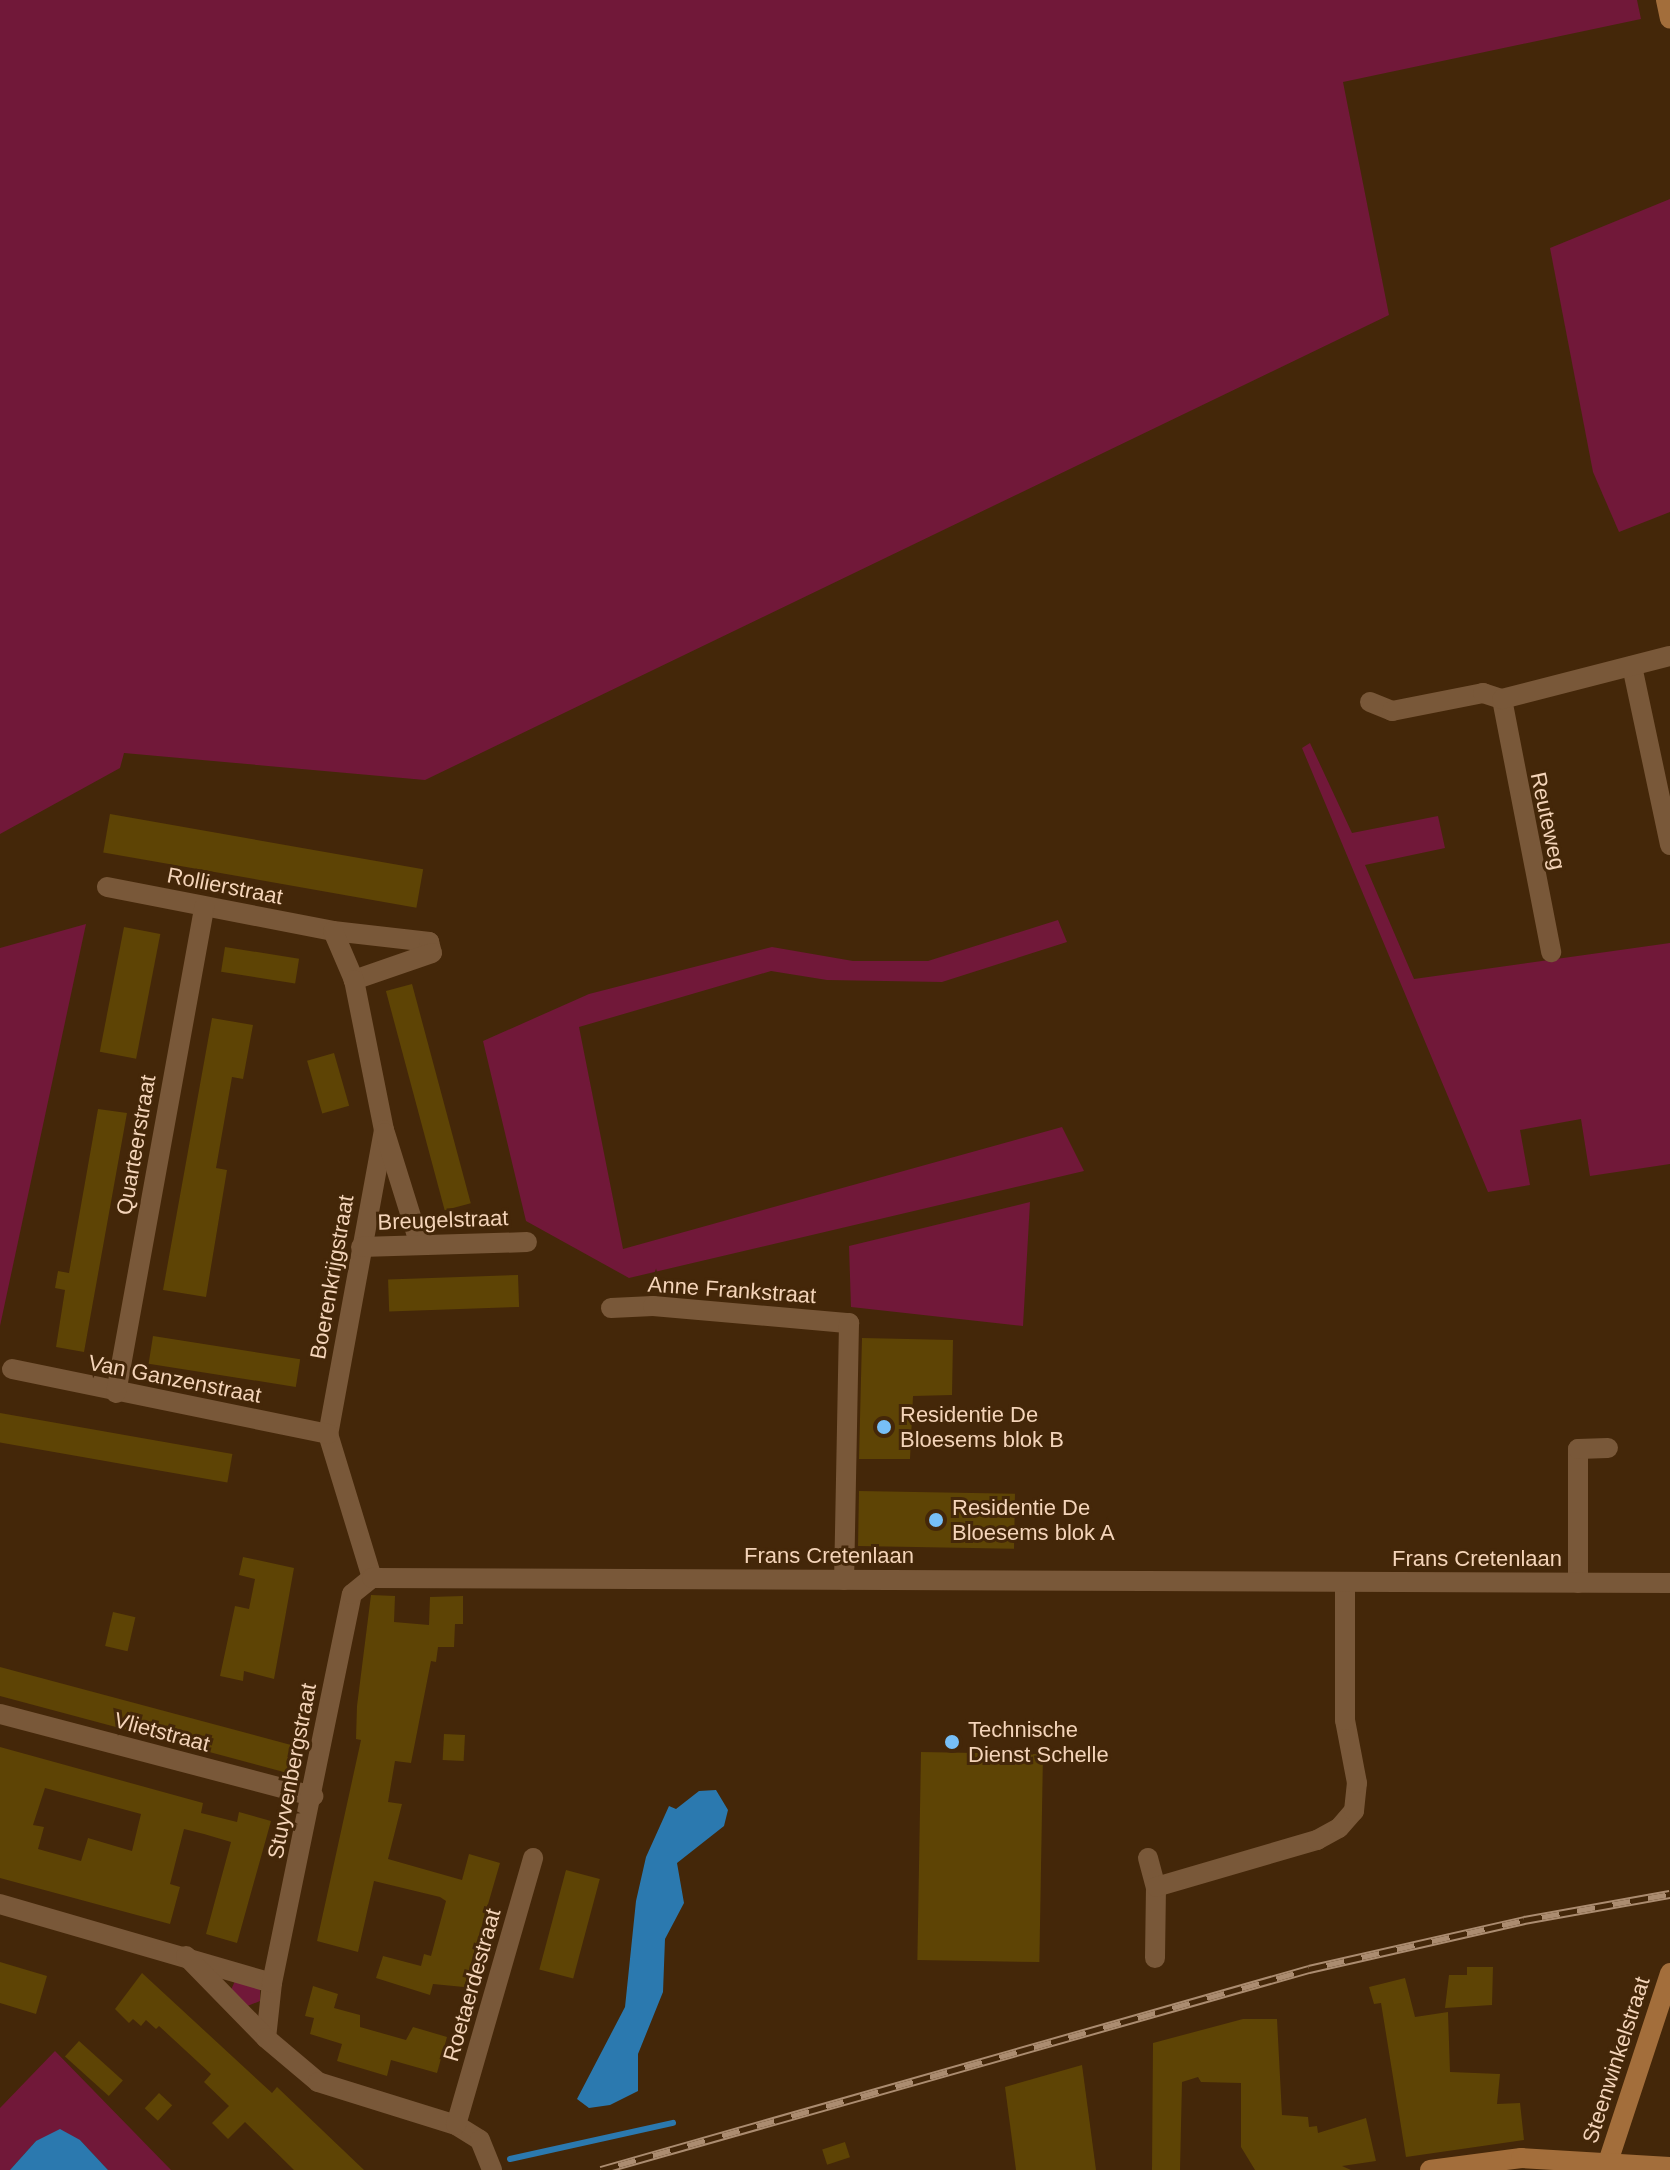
<!DOCTYPE html>
<style>
body{margin:0}
#map{position:relative;width:1670px;height:2170px;overflow:hidden;background:#442709;font-family:Helvetica,sans-serif}
div>[style]{position:absolute}
[style*='--x']{left:calc(var(--x)*1px);top:calc(var(--y)*1px);width:calc(var(--w)*1px);rotate:calc(var(--a)*1deg)}
.green>*{inset:0;background:#711839}
.water>*{inset:0;background:#2b79af}
.stream>*{height:6px;margin:-3px;padding:0 3px;transform-origin:3px;border-radius:3px;background:#2b79af}
.building>*{inset:0;background:#5e4405;transform-origin:0 0}
.street>*{height:20px;margin:-10px;padding:0 10px;transform-origin:10px;border-radius:10px;background:#795839}
.secondary>*{height:20px;margin:-10px;padding:0 10px;transform-origin:10px;border-radius:10px;background:#a36e3b}
.rail>*{height:9px;margin-top:-4.5px;transform-origin:0;background:repeating-linear-gradient(90deg,#442709 0 18px,#ab8c70 0 36px);box-sizing:border-box;border-block:2px solid #ab8c70}
.dots>*{width:22px;height:22px;translate:-50% -50%;box-sizing:border-box;border:4px solid #442709;border-radius:50%}
span{translate:-50% -50%;white-space:nowrap;text-align:center;line-height:1.15;-webkit-text-stroke:6px #442709;paint-order:stroke}
.street-label{font-size:22px;color:#f4d4b9}
.poi-label{font-size:22px;color:#f4d4b9}
.left{translate:0 -50%;text-align:left}
</style>
<div id="map">
<div class="green">
<i style="clip-path:polygon(0 0,1637px 0,1641px 19px,1343px 82px,1389px 315px,425px 780px,124px 753px,120px 768px,0 834px)"></i>
<i style="clip-path:polygon(1670px 199px,1670px 512px,1619px 532px,1593px 472px,1550px 248px)"></i>
<i style="clip-path:polygon(1310px 743px,1352px 833px,1438px 816px,1445px 848px,1365px 865px,1414px 979px,1670px 943px,1670px 1164px,1590px 1176px,1581px 1119px,1520px 1130px,1530px 1185px,1488px 1192px,1302px 748px)"></i>
<i style="clip-path:polygon(1058px 920px,1067px 942px,942px 982px,827px 980px,771px 971px,579px 1027px,623px 1249px,1062px 1127px,1084px 1171px,629px 1278px,526px 1221px,483px 1041px,589px 994px,772px 947px,853px 961px,928px 961px)"></i>
<i style="clip-path:polygon(86px 924px,0 1326px,0 948px)"></i>
<i style="clip-path:polygon(1030px 1202px,1023px 1326px,851px 1307px,849px 1246px)"></i>
<i style="clip-path:polygon(235px 1981px,260px 1988px,260px 2001px,245px 2007px,230px 1992px)"></i>
<i style="clip-path:polygon(55px 2051px,171px 2170px,108px 2170px,80px 2140px,36px 2141px,10px 2170px,0 2170px,0 2108px)"></i>
</div>
<div class="water">
<i style="clip-path:polygon(716px 1790px,728px 1810px,724px 1826px,677px 1863px,684px 1903px,665px 1939px,663px 1992px,638px 2054px,638px 2091px,610px 2105px,589px 2108px,577px 2099px,625px 2007px,636px 1901px,646px 1857px,669px 1806px,676px 1809px,699px 1791px)"></i>
<i style="clip-path:polygon(60px 2129px,80px 2140px,108px 2170px,10px 2170px,36px 2141px)"></i>
</div>
<div class="stream">
<i style="--x:510;--y:2159;--w:167;--a:-12.5"></i>
</div>
<div class="building">
<i style="left:110px;top:814px;width:318px;height:39px;rotate:10deg"></i>
<i style="left:124px;top:927px;width:37px;height:127px;rotate:11deg"></i>
<i style="left:225px;top:947px;width:75px;height:25px;rotate:9deg"></i>
<i style="left:412px;top:984px;width:227px;height:27px;rotate:75deg"></i>
<i style="clip-path:polygon(212px 1018px,253px 1025px,243px 1079px,232px 1077px,216px 1168px,227px 1170px,206px 1297px,163px 1290px)"></i>
<i style="left:334px;top:1053px;width:55px;height:28px;rotate:74deg"></i>
<i style="clip-path:polygon(98px 1109px,127px 1113px,84px 1352px,56px 1347px,65px 1290px,55px 1288px,58px 1271px,69px 1273px)"></i>
<i style="left:518px;top:1275px;width:32px;height:130px;rotate:88deg"></i>
<i style="left:153px;top:1336px;width:149px;height:28px;rotate:9deg"></i>
<i style="clip-path:polygon(862px 1338px,953px 1340px,952px 1395px,913px 1396px,910px 1459px,859px 1459px)"></i>
<i style="left:0;top:1413px;width:236px;height:29px;rotate:10deg"></i>
<i style="left:859px;top:1491px;width:156px;height:55px;rotate:1deg"></i>
<i style="clip-path:polygon(243px 1557px,294px 1568px,274px 1679px,244px 1671px,243px 1681px,220px 1676px,235px 1606px,249px 1609px,255px 1579px,239px 1575px)"></i>
<i style="clip-path:polygon(371px 1595px,395px 1596px,394px 1622px,429px 1625px,430px 1597px,463px 1596px,463px 1624px,455px 1624px,454px 1647px,438px 1647px,436px 1662px,431px 1661px,411px 1763px,395px 1761px,388px 1802px,402px 1804px,388px 1859px,462px 1880px,469px 1854px,500px 1863px,464px 1987px,433px 1984px,430px 1995px,376px 1978px,383px 1956px,421px 1966px,424px 1954px,431px 1956px,446px 1901px,440px 1897px,374px 1881px,358px 1952px,317px 1941px,361px 1740px,356px 1739px,357px 1706px)"></i>
<i style="left:113px;top:1612px;width:23px;height:35px;rotate:13deg"></i>
<i style="left:0;top:1667px;width:309px;height:28px;rotate:15deg"></i>
<i style="left:444px;top:1734px;width:21px;height:26px;rotate:3deg"></i>
<i style="clip-path:polygon(evenodd,0 1747px,203px 1803px,201px 1813px,237px 1822px,239px 1812px,271px 1821px,237px 1943px,206px 1934px,231px 1842px,204px 1834px,184px 1829px,170px 1884px,180px 1887px,170px 1924px,0 1878px,0 1747px,45px 1788px,141px 1814px,132px 1851px,88px 1838px,81px 1861px,38px 1849px,44px 1827px,33px 1825px,45px 1788px)"></i>
<i style="left:921px;top:1752px;width:122px;height:208px;rotate:1deg"></i>
<i style="left:566px;top:1870px;width:35px;height:103px;rotate:15deg"></i>
<i style="clip-path:polygon(0 1962px,47px 1976px,36px 2014px,0 2003px)"></i>
<i style="clip-path:polygon(1467px 1967px,1493px 1967px,1492px 2005px,1445px 2008px,1449px 1975px,1467px 1975px)"></i>
<i style="clip-path:polygon(142px 1973px,272px 2093px,277px 2087px,364px 2170px,294px 2170px,245px 2122px,228px 2139px,212px 2123px,229px 2106px,204px 2082px,211px 2074px,159px 2026px,156px 2029px,146px 2020px,141px 2026px,133px 2019px,129px 2023px,115px 2009px)"></i>
<i style="clip-path:polygon(1405px 1978px,1415px 2017px,1448px 2012px,1450px 2072px,1500px 2074px,1497px 2104px,1520px 2103px,1524px 2140px,1406px 2157px,1381px 2003px,1374px 2004px,1369px 1987px)"></i>
<i style="clip-path:polygon(313px 1986px,338px 1994px,334px 2008px,360px 2015px,360px 2027px,406px 2040px,413px 2027px,447px 2037px,437px 2073px,391px 2060px,387px 2076px,337px 2061px,342px 2044px,310px 2034px,314px 2018px,305px 2016px)"></i>
<i style="clip-path:polygon(1243px 2019px,1277px 2019px,1282px 2115px,1308px 2117px,1309px 2127px,1317px 2126px,1318px 2133px,1366px 2118px,1376px 2161px,1342px 2166px,1351px 2170px,1255px 2170px,1241px 2147px,1241px 2083px,1201px 2082px,1198px 2077px,1182px 2082px,1180px 2170px,1152px 2170px,1153px 2043px)"></i>
<i style="left:79px;top:2041px;width:59px;height:21px;rotate:42deg"></i>
<i style="clip-path:polygon(1082px 2065px,1096px 2170px,1016px 2170px,1005px 2087px)"></i>
<i style="left:159px;top:2093px;width:18px;height:21px;rotate:43deg"></i>
<i style="left:845px;top:2142px;width:16px;height:24px;rotate:72deg"></i>
</div>
<div class="street">
<i style="--x:1632;--y:666;--w:183;--a:78"></i>
<i style="--x:1502;--y:699;--w:258;--a:79"></i>
<i style="--x:1370;--y:702;--w:24;--a:22"></i>
<i style="--x:1392;--y:711;--w:93;--a:-11.2"></i>
<i style="--x:1483;--y:693;--w:20;--a:18"></i>
<i style="--x:1502;--y:699;--w:173;--a:-14.4"></i>
<i style="--x:107;--y:887;--w:230;--a:11"></i>
<i style="--x:333;--y:931;--w:97;--a:6.5"></i>
<i style="--x:429;--y:942;--w:11;--a:75"></i>
<i style="--x:432;--y:953;--w:83;--a:160.9"></i>
<i style="--x:354;--y:980;--w:53;--a:-113.2"></i>
<i style="--x:354;--y:980;--w:153;--a:78.7"></i>
<i style="--x:384;--y:1130;--w:309;--a:100.4"></i>
<i style="--x:328;--y:1434;--w:151;--a:73"></i>
<i style="--x:385;--y:1133;--w:114;--a:72.7"></i>
<i style="--x:361;--y:1247;--w:166;--a:-1.7"></i>
<i style="--x:611;--y:1308;--w:42;--a:-2.7"></i>
<i style="--x:653;--y:1306;--w:197;--a:5"></i>
<i style="--x:849;--y:1323;--w:257;--a:91.1"></i>
<i style="--x:12;--y:1369;--w:323;--a:11.6"></i>
<i style="--x:116;--y:1393;--w:494;--a:-79.7"></i>
<i style="--x:1578;--y:1583;--w:134;--a:-90"></i>
<i style="--x:1578;--y:1449;--w:30;--a:-2"></i>
<i style="--x:0;--y:1714;--w:324;--a:14.7"></i>
<i style="--x:1148;--y:1858;--w:30;--a:75"></i>
<i style="--x:0;--y:1904;--w:283;--a:16.2"></i>
<i style="--x:272;--y:1983;--w:55;--a:96.2"></i>
<i style="--x:186;--y:1956;--w:115;--a:45.7"></i>
<i style="--x:266;--y:2038;--w:68;--a:40.2"></i>
<i style="--x:318;--y:2082;--w:145;--a:17.3"></i>
<i style="--x:456;--y:2125;--w:28;--a:32"></i>
<i style="--x:480;--y:2140;--w:32;--a:68"></i>
<i style="--x:1155;--y:1958;--w:71;--a:-89.2"></i>
<i style="--x:1156;--y:1887;--w:168;--a:-16.3"></i>
<i style="--x:1317;--y:1840;--w:25;--a:-29"></i>
<i style="--x:1339;--y:1828;--w:23;--a:-49"></i>
<i style="--x:1354;--y:1811;--w:28;--a:-84"></i>
<i style="--x:1357;--y:1783;--w:64;--a:-100.8"></i>
<i style="--x:1345;--y:1720;--w:137;--a:-90"></i>
<i style="--x:272;--y:1983;--w:397;--a:-78.4"></i>
<i style="--x:352;--y:1594;--w:26;--a:-39"></i>
<i style="--x:372;--y:1578;--w:1298;--a:0.22"></i>
<i style="--x:456;--y:2125;--w:278;--a:-73.9"></i>
</div>
<div class="secondary">
<i style="--x:1666;--y:0;--w:19;--a:78"></i>
<i style="--x:1608;--y:2162;--w:199;--a:-71.8"></i>
<i style="--x:1430;--y:2170;--w:92;--a:-7.5"></i>
<i style="--x:1521;--y:2158;--w:149;--a:3.5"></i>
</div>
<div class="rail">
<i style="--x:601;--y:2170;--w:736;--a:-15.85"></i>
<i style="--x:1309;--y:1969;--w:221;--a:-12.8"></i>
<i style="--x:1524;--y:1920;--w:148;--a:-10.1"></i>
</div>
<div class="dots">
<i style="left:884px;top:1427px;background:#77bff7"></i>
<i style="left:936px;top:1520px;background:#77bff7"></i>
<i style="left:952px;top:1742px;background:#77bff7"></i>
</div>
<div class="street-label">
<span style="left:1548px;top:821px;rotate:78deg">Reuteweg</span>
<span style="left:225px;top:886px;rotate:11deg">Rollierstraat</span>
<span style="left:136px;top:1145px;rotate:-80deg">Quarteerstraat</span>
<span style="left:443px;top:1220px;rotate:-2deg">Breugelstraat</span>
<span style="left:332px;top:1277px;rotate:-80deg">Boerenkrijgstraat</span>
<span style="left:732px;top:1290px;rotate:4deg">Anne Frankstraat</span>
<span style="left:175px;top:1379px;rotate:11deg">Van Ganzenstraat</span>
<span style="left:829px;top:1556px">Frans Cretenlaan</span>
<span style="left:1477px;top:1559px">Frans Cretenlaan</span>
<span style="left:162px;top:1732px;rotate:15deg">Vlietstraat</span>
<span style="left:292px;top:1771px;rotate:-79deg">Stuyvenbergstraat</span>
<span style="left:472px;top:1985px;rotate:-74deg">Roetaerdestraat</span>
<span style="left:1616px;top:2060px;rotate:-72deg">Steenwinkelstraat</span>
</div>
<div class="poi-label">
<span class="left" style="left:900px;top:1427px">Residentie De<br>Bloesems blok B</span>
<span class="left" style="left:952px;top:1520px">Residentie De<br>Bloesems blok A</span>
<span class="left" style="left:968px;top:1742px">Technische<br>Dienst Schelle</span>
</div>
</div>
